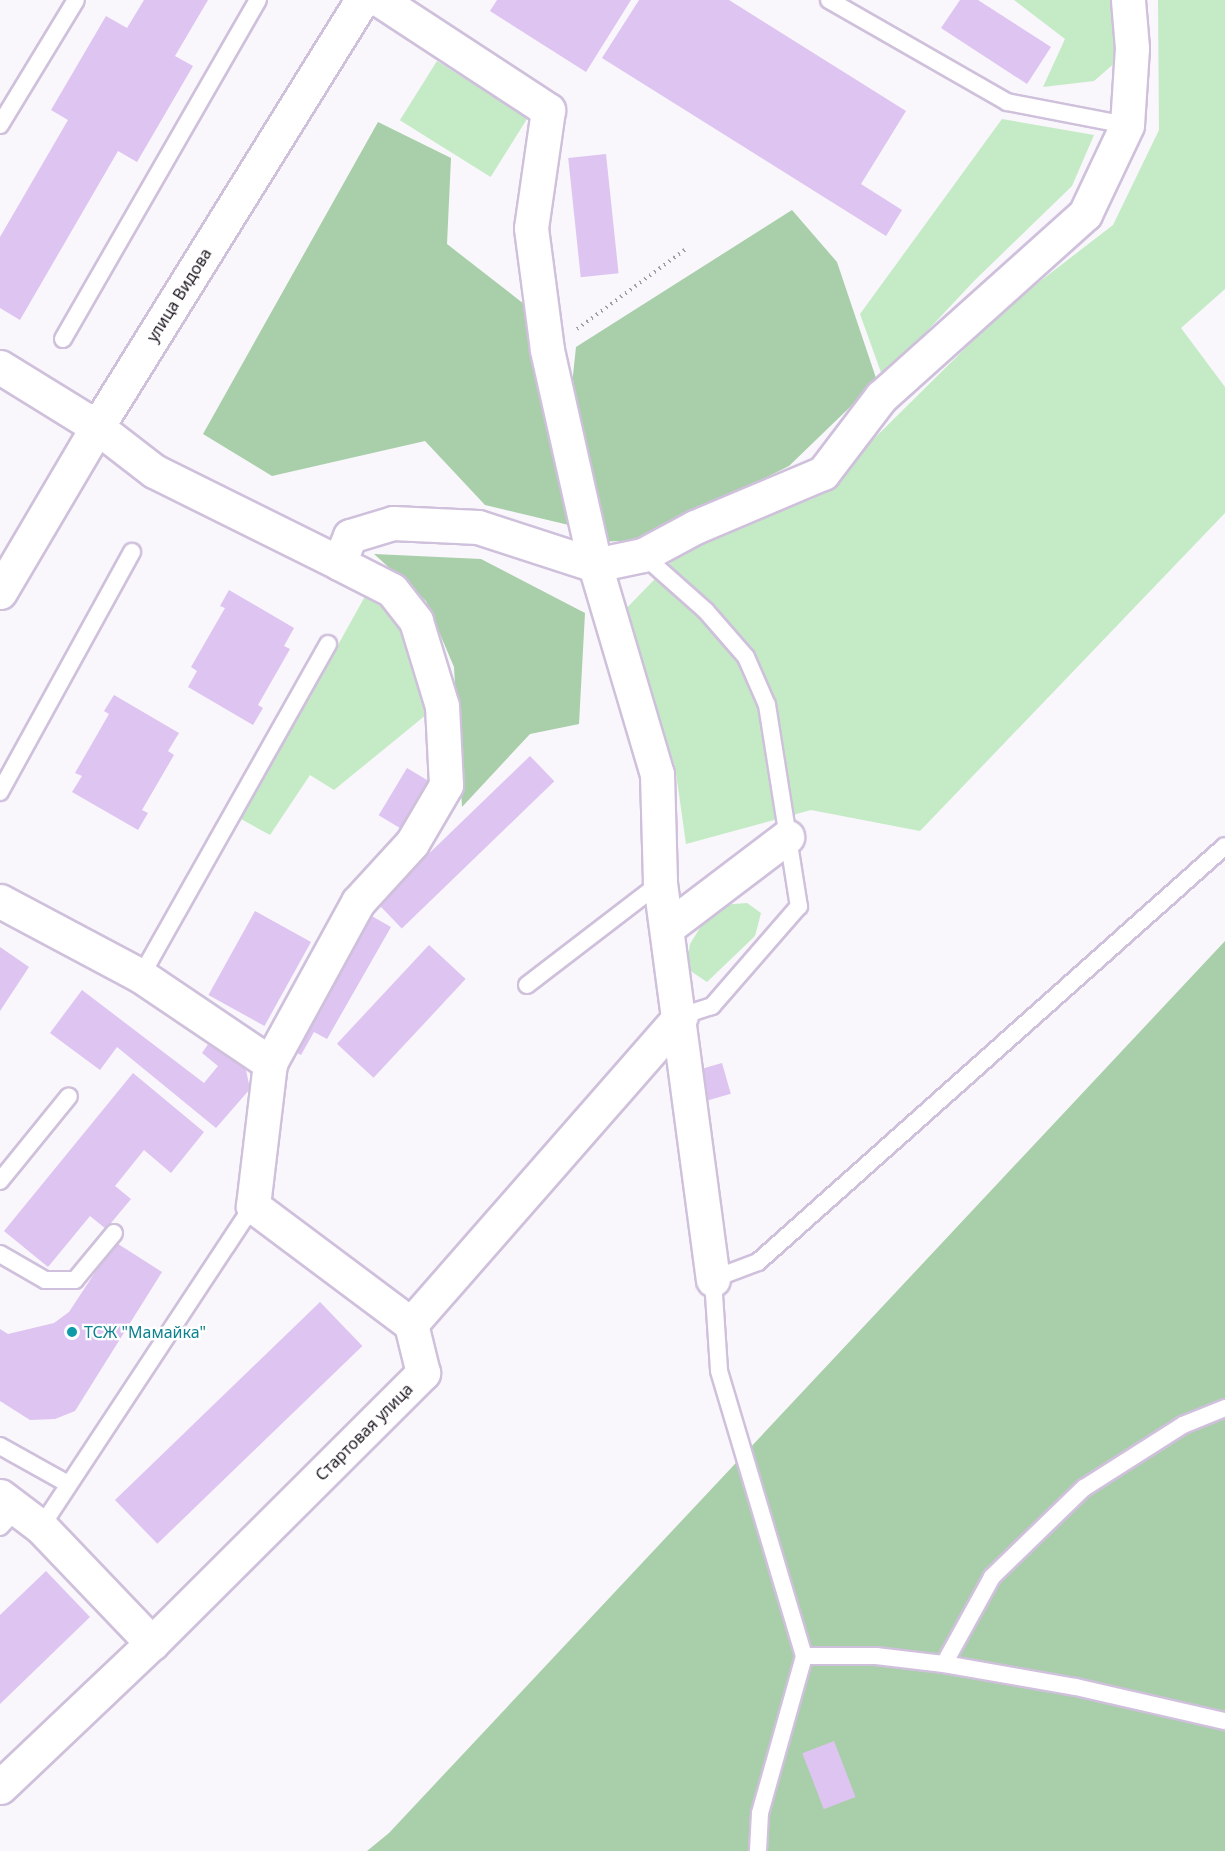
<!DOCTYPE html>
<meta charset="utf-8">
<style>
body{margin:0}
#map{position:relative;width:1225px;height:1851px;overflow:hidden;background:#f9f6fc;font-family:"Noto Sans",sans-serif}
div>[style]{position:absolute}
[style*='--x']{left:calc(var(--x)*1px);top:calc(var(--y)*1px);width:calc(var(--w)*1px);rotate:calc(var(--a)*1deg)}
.green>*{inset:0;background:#c4ebc5;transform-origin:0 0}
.forest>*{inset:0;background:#a8cfa9}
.building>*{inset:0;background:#ddc4f1;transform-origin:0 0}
.path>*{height:4px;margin-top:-2px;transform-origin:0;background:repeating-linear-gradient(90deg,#a29da5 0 1.5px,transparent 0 6px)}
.roads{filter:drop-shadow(2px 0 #cfc0db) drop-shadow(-2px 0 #cfc0db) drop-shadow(0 2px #cfc0db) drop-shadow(0 -2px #cfc0db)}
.lane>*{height:16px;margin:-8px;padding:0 8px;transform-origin:8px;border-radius:8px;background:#fff}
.street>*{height:33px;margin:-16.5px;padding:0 16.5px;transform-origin:16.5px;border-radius:16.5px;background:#fff}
.secondary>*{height:33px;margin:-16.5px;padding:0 16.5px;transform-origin:16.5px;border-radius:16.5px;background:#fff}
.dots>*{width:16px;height:16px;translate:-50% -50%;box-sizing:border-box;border:3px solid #fff;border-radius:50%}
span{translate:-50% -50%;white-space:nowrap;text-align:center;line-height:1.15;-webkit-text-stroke:4.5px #fff;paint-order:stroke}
.street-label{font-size:16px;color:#1d1721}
.culture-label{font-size:16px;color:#0d838f}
.left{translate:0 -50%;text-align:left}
</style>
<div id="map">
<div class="green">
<i style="clip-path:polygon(1014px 0,1117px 0,1117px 61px,1094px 81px,1043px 87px,1065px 39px)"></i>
<i style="clip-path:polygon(1158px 0,1225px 0,1225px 289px,1181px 328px,1225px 387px,1225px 513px,920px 831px,811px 810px,686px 844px,675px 766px,620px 615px,681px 552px,814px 498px,1008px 306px,1113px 225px,1159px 130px)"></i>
<i style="left:437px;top:61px;width:107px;height:70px;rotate:32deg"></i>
<i style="clip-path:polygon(1002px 119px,1094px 135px,1072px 186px,974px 281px,883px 378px,860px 314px)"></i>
<i style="clip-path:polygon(368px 591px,388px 598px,406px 626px,432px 710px,334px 790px,310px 775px,270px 835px,241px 819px)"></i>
<i style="clip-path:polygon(747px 903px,761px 913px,755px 936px,707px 982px,686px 968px,690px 944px,706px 918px,721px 905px)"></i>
</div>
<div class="forest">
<i style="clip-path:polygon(378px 122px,451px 158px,447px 244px,524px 304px,573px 526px,485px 505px,425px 441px,272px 476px,203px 434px)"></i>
<i style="clip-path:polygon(792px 210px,837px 262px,877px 381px,789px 466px,640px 540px,599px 542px,571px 394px,576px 347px)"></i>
<i style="clip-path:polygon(374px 554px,481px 559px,585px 613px,579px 724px,530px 734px,462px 807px,454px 667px,426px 601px)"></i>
<i style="clip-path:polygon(1225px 941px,1225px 1851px,367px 1851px,389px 1833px)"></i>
</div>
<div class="building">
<i style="clip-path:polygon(144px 0,208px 0,175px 56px,193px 66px,137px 162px,118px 151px,20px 320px,0 308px,0 237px,68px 120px,51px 110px,106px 16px,127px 28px)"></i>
<i style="clip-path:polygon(497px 0,631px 0,586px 72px,490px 11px)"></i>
<i style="clip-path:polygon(639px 0,729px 0,906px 111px,861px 184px,902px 210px,886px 236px,602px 58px)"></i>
<i style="clip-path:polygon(960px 0,978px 0,1051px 47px,1027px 84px,941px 28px)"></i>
<i style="left:606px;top:154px;width:120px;height:38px;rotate:84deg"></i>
<i style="clip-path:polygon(229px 590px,294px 628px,284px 646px,290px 649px,258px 705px,263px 708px,253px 725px,188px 687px,197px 671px,191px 667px,225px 608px,220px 606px)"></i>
<i style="clip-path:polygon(114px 695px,179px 733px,168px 751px,174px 755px,142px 810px,148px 813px,138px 830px,72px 792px,82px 776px,75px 773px,109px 714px,104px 711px)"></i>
<i style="left:530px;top:756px;width:35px;height:212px;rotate:46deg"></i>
<i style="left:407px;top:768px;width:33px;height:55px;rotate:31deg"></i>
<i style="left:255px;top:911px;width:64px;height:96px;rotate:29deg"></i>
<i style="clip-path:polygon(370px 915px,391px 927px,327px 1039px,314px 1032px,301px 1055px,292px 1050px)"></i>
<i style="left:429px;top:945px;width:50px;height:135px;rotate:43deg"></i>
<i style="clip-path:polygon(0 947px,29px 967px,0 1011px)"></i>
<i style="clip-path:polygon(82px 990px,204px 1083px,218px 1066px,202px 1053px,211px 1040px,246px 1070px,250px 1089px,216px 1128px,117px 1047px,100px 1070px,50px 1033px)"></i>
<i style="left:722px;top:1063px;width:32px;height:28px;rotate:74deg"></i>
<i style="clip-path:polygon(133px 1073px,204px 1132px,171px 1173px,144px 1150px,115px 1186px,131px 1199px,106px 1229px,90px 1216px,48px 1267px,4px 1231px)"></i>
<i style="clip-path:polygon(115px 1242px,162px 1272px,75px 1411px,55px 1419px,30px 1420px,0 1401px,0 1329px,8px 1334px,54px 1323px,69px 1312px)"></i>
<i style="left:320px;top:1302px;width:61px;height:285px;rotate:46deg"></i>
<i style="clip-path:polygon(46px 1571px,90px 1617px,0 1704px,0 1615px)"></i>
<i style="left:834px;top:1741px;width:60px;height:34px;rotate:69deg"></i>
</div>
<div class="path">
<i style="--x:577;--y:329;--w:135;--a:-36.3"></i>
</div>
<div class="roads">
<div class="lane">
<i style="--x:829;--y:0;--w:205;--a:29.8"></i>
<i style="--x:1007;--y:102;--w:122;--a:10.9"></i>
<i style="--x:0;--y:125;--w:146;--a:-58.7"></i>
<i style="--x:63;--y:339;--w:391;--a:-60.1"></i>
<i style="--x:643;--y:555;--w:84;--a:41.6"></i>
<i style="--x:706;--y:611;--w:61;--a:49"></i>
<i style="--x:746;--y:657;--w:52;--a:66.4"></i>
<i style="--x:767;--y:705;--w:204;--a:81"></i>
<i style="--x:799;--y:906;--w:133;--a:131"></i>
<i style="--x:712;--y:1006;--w:33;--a:162"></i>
<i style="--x:0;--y:792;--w:274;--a:-61.2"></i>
<i style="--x:141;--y:976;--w:381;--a:-60.6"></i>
<i style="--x:527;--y:985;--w:168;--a:-37.5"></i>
<i style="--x:0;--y:1181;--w:109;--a:-50.9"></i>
<i style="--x:0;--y:1254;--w:52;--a:30"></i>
<i style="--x:45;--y:1280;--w:30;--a:0"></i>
<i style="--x:75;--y:1280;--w:61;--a:-50.3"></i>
<i style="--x:0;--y:1446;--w:78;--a:29.2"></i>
<i style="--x:0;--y:1527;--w:25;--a:-47"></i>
<i style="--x:41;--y:1527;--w:385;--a:-56.6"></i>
<i style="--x:804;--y:1656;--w:72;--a:0"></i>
<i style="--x:876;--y:1656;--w:68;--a:6.7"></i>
<i style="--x:944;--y:1664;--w:134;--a:9.9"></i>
<i style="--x:1076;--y:1687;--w:153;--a:12.9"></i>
<i style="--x:944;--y:1664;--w:99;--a:-61.1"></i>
<i style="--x:992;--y:1577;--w:128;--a:-44.1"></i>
<i style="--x:1084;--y:1488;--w:117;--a:-32.5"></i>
<i style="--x:1183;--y:1425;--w:45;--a:-22"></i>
<i style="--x:758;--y:1851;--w:38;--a:-87"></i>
<i style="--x:760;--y:1813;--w:163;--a:-74.3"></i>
<i style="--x:804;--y:1656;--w:298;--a:-106.6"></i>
<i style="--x:719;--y:1370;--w:91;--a:-93.8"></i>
<i style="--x:713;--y:1279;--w:48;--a:-20.7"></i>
<i style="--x:758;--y:1262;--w:625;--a:-41.69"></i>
</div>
<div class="street">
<i style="--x:380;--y:0;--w:201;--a:33.2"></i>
<i style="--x:548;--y:110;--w:119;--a:98.2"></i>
<i style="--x:531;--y:228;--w:123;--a:82.5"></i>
<i style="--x:547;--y:350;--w:220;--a:77.4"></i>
<i style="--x:595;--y:565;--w:218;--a:73.5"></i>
<i style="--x:657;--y:774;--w:109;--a:88.4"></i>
<i style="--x:660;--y:883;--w:400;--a:82.4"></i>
<i style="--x:0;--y:367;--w:114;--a:31.7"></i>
<i style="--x:97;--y:427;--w:72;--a:37.7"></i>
<i style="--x:154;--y:471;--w:207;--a:26.4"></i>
<i style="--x:339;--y:563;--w:29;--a:-68"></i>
<i style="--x:350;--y:536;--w:45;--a:-16.8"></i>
<i style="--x:393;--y:523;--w:85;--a:2.7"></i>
<i style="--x:478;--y:527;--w:123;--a:18"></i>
<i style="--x:595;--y:565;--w:49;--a:-11.8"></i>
<i style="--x:643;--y:555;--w:59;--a:-28.3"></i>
<i style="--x:695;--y:527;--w:139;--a:-22.9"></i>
<i style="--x:823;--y:473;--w:96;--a:-52.7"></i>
<i style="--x:881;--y:397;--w:274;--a:-41.9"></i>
<i style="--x:1085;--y:214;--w:98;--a:-64.7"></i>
<i style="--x:1127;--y:125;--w:77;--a:-86.3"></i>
<i style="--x:1132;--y:48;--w:48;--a:-94.8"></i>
<i style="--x:339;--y:563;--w:59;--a:27"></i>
<i style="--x:392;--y:590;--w:39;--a:52"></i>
<i style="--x:416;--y:621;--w:89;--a:73"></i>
<i style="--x:442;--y:706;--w:79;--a:87.1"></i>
<i style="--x:446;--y:785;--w:67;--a:120.4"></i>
<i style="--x:412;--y:843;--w:80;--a:132.5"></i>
<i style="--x:358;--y:902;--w:183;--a:118.7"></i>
<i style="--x:270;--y:1063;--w:144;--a:96.8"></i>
<i style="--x:253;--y:1206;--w:197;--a:36.8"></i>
<i style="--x:0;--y:901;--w:160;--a:28"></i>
<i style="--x:141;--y:976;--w:156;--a:34"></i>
<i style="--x:667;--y:928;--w:151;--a:-37.2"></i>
<i style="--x:0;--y:1496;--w:51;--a:37.1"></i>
<i style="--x:41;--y:1527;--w:161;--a:46.3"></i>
<i style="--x:0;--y:1787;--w:209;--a:-43.5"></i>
<i style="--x:152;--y:1643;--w:383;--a:-44.9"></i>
<i style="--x:423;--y:1373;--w:50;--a:-103.8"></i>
<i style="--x:411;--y:1324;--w:410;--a:-48.8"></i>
</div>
<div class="secondary">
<i style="--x:0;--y:592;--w:191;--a:-59.5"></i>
<i style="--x:97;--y:427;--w:503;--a:-58.18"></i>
</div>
</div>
<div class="dots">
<i style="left:72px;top:1332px;background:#0f9aa8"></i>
</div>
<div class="street-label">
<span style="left:179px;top:295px;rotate:-58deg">улица Видова</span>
<span style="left:364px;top:1432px;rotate:-45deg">Стартовая улица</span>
</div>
<div class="culture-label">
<span class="left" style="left:84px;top:1332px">ТСЖ "Мамайка"</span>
</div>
</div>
